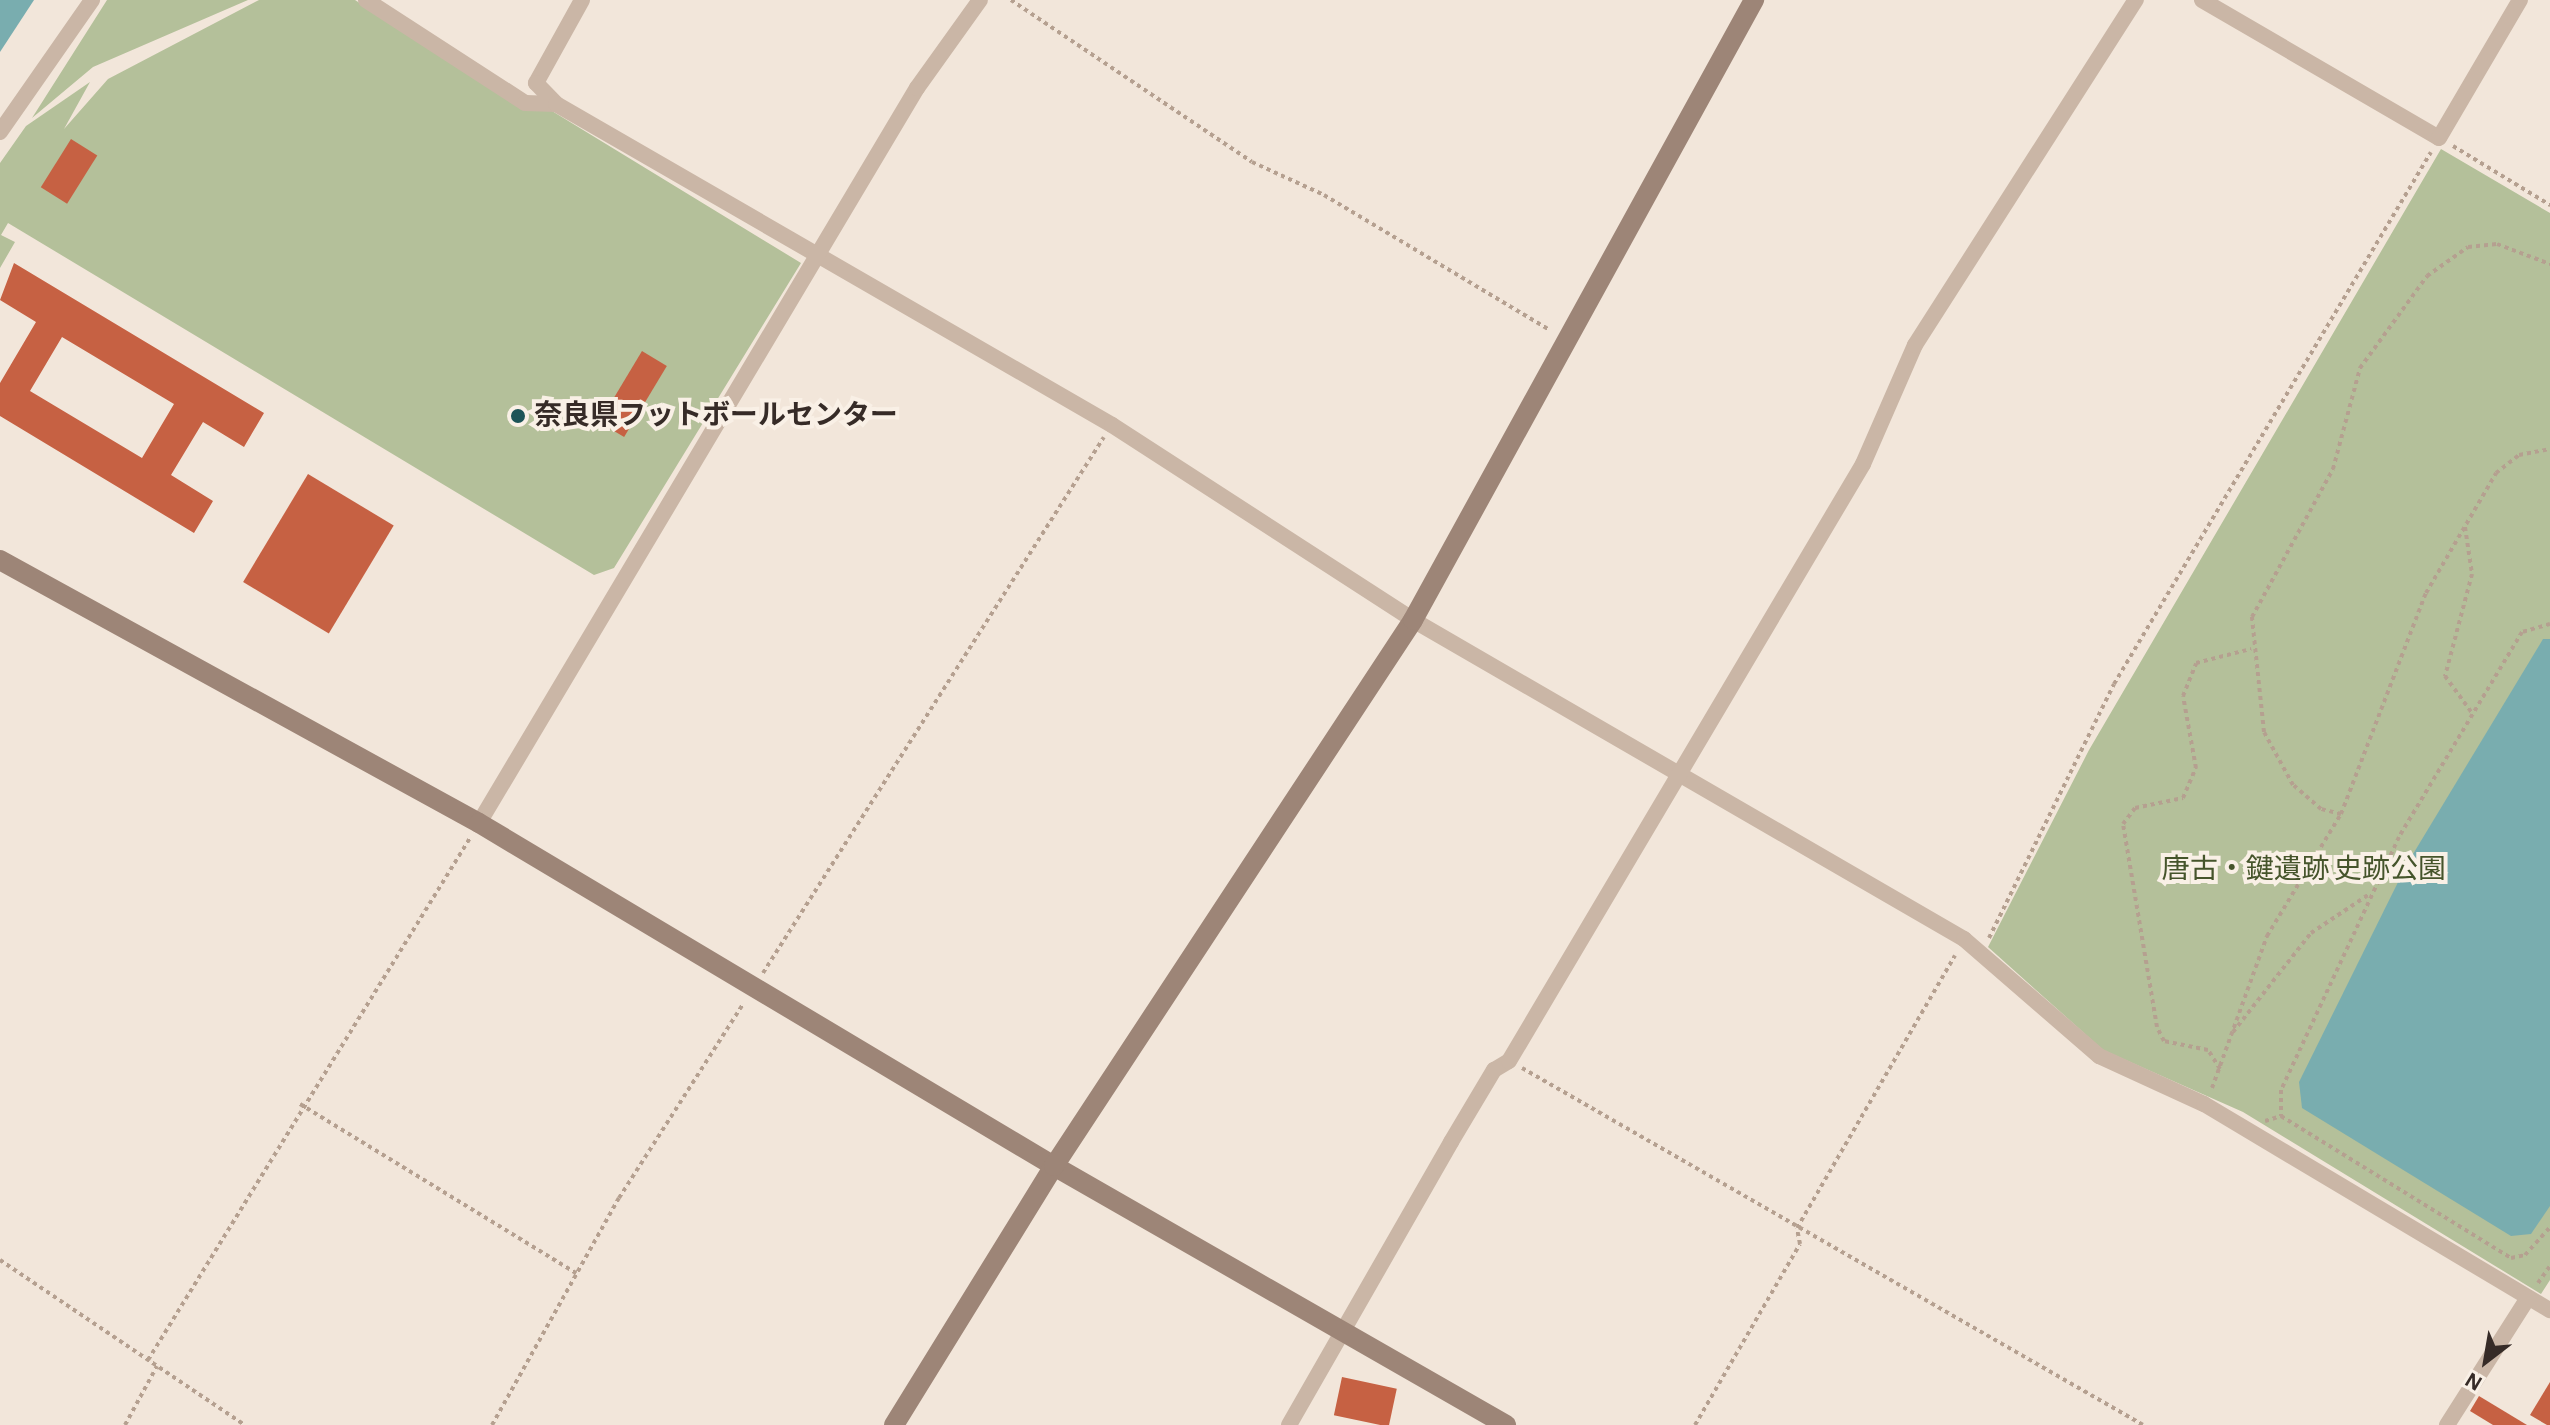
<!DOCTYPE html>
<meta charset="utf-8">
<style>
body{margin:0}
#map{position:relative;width:2550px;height:1425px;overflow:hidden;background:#f2e6da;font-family:"Alegreya Sans","Noto Sans JP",sans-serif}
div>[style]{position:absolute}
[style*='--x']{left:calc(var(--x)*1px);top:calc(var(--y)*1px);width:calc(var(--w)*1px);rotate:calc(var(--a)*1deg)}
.green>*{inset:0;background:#b4c09a}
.water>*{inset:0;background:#79adaf}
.building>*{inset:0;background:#c66143;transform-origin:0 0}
.path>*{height:4px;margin-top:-2px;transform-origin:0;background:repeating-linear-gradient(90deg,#b5a090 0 4px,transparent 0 8px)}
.street>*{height:16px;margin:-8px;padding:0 8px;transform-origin:8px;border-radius:8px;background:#cab6a6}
.secondary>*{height:20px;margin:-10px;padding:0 10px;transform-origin:10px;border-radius:10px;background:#9d8577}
.dots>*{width:22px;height:22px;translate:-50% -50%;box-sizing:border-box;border:4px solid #f9f0e6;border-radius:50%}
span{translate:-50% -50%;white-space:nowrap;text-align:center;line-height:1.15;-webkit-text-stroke:8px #f9f0e6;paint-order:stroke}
.poi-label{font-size:28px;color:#362b27;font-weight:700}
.left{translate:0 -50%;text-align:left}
.park-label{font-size:28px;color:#45542b}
.north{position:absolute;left:2446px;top:1321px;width:80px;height:80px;-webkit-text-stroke:6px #f9f0e6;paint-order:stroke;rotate:211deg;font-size:22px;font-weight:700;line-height:32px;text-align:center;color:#362b27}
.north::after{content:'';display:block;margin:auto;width:28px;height:36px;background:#362b27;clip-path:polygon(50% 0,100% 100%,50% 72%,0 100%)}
</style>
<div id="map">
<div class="green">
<i style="clip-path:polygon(107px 0,248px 0,93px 67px,32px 118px)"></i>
<i style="clip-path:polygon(259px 0,355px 0,527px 111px,552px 111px,801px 263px,614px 568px,594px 575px,8px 223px,1px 235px,15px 242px,0 268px,0 163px,26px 126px,90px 82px,64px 129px,108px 79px)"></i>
<i style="clip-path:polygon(2441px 149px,2550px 213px,2550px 1280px,2541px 1294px,2243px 1112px,2103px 1050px,1988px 947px,2089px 750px)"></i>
</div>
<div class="water">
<i style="clip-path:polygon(0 0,34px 0,0 52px)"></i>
<i style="clip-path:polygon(2543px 639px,2550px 639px,2550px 1206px,2531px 1234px,2511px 1236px,2302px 1108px,2299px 1082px,2407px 864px)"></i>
</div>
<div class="building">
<i style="left:71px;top:139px;width:31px;height:57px;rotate:32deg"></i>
<i style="clip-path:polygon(evenodd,14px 263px,264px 413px,244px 447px,203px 422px,171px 475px,213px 501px,194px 533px,0 416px,0 383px,36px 322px,0 300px,14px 263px,62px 337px,174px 404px,142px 458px,30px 391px,62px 337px)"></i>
<i style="left:642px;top:351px;width:29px;height:83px;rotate:31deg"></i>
<i style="left:308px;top:474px;width:100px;height:126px;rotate:31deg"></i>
<i style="left:1342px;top:1377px;width:56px;height:39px;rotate:12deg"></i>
<i style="clip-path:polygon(2550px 1382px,2550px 1425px,2547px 1425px,2530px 1415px)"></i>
<i style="clip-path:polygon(2479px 1396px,2527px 1425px,2493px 1425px,2470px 1411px)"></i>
</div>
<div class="path">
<i style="--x:1011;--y:0;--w:290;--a:33.9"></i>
<i style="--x:1252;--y:162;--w:79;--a:24.6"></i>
<i style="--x:1324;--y:195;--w:263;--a:30.9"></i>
<i style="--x:2453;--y:146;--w:114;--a:31.3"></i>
<i style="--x:2465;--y:527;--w:48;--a:81.5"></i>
<i style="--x:2472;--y:574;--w:106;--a:104.8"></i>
<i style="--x:2445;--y:676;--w:46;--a:53.9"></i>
<i style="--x:2550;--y:624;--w:29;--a:164"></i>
<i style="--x:2522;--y:632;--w:239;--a:121"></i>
<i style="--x:2399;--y:837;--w:279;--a:115"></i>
<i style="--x:2281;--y:1090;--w:26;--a:90"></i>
<i style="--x:2281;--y:1116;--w:270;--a:31.7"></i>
<i style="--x:2511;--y:1258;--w:14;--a:-12"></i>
<i style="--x:2525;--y:1255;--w:38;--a:-48"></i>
<i style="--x:2341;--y:814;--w:21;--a:-166"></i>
<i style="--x:2321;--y:809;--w:37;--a:-139"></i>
<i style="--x:2293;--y:785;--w:60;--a:-118.7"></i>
<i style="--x:2264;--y:732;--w:116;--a:-96"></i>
<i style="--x:2252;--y:617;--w:169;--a:-61.3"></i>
<i style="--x:2333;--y:469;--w:105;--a:-75"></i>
<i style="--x:2360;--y:368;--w:114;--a:-53.9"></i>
<i style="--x:2427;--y:276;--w:50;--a:-35.3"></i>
<i style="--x:2468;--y:247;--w:29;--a:-6"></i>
<i style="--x:2497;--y:244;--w:57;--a:20.7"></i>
<i style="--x:1989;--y:938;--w:283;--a:-63.8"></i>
<i style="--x:2114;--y:684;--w:619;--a:-59.21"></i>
<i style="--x:763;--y:973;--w:635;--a:-57.54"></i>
<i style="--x:2233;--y:1032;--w:126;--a:-51.8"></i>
<i style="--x:2311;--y:933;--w:69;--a:-33.7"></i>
<i style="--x:1522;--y:1068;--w:716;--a:29.89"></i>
<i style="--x:2220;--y:1069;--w:22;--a:-122"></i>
<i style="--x:2208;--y:1050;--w:45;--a:-168.4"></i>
<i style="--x:2164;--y:1041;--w:16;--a:-117"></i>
<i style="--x:2157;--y:1027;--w:206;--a:-99.5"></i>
<i style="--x:2123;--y:824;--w:20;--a:-53"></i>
<i style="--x:2135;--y:808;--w:49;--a:-11.8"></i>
<i style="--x:2183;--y:798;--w:33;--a:-67"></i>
<i style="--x:2196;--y:768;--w:73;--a:-100.2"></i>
<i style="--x:2183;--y:696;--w:35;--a:-68"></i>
<i style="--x:2196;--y:663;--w:57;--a:-14.3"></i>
<i style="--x:2212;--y:1088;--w:162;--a:-70.1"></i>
<i style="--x:2267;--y:936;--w:143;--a:-58.8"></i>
<i style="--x:2341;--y:814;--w:237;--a:-69"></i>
<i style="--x:2426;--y:593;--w:139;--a:-59.7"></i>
<i style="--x:2496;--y:473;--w:29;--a:-38"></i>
<i style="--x:2519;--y:455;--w:32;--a:-11"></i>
<i style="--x:300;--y:1104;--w:324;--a:31.5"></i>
<i style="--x:2265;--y:1121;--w:17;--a:-17"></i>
<i style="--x:0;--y:1260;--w:295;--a:34"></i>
<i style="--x:2538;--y:1283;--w:21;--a:-55"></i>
<i style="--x:148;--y:1360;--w:613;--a:-58.33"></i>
<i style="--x:125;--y:1425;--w:67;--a:-61.5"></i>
<i style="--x:492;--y:1425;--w:260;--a:-60.8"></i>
<i style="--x:619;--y:1198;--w:230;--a:-57.4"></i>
<i style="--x:1695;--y:1425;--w:209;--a:-59.9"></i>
<i style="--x:1800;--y:1244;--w:16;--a:-101"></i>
<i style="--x:1797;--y:1228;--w:315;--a:-59.9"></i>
</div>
<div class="street">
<i style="--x:366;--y:0;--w:189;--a:32.9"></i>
<i style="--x:525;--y:103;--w:31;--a:2"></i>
<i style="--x:582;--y:0;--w:95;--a:119"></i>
<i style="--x:536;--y:83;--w:29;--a:46"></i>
<i style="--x:556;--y:104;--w:642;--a:30"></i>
<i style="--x:1112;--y:425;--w:359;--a:32.9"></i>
<i style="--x:1413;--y:620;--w:637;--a:30.07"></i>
<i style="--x:1964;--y:939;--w:179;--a:40.9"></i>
<i style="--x:2099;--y:1056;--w:115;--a:24.6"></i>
<i style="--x:2204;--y:1104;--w:403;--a:30.8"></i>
<i style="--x:2202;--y:0;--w:274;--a:30.2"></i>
<i style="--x:2439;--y:138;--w:160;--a:-59.6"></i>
<i style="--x:0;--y:132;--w:161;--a:-55.1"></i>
<i style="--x:479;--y:823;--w:856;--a:-59.21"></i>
<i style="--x:917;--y:88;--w:108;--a:-54.4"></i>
<i style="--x:1289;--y:1425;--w:326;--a:-60.2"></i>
<i style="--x:1451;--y:1142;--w:84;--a:-59.2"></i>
<i style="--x:1494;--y:1070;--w:17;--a:-31"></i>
<i style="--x:1509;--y:1061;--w:694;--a:-59.33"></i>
<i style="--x:1863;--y:464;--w:130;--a:-66.4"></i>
<i style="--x:1915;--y:345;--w:410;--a:-57.4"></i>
<i style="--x:2447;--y:1425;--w:151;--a:-57.5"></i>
</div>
<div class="secondary">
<i style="--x:0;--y:560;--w:546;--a:28.77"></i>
<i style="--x:479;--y:823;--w:670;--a:30.82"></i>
<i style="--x:1054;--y:1166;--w:521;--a:29.81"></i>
<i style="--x:894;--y:1425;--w:304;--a:-58.3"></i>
<i style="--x:1054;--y:1166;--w:653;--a:-56.67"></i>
<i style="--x:1413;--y:620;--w:708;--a:-61.19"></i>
</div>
<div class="dots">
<i style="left:518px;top:416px;background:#1d5457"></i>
</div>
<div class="poi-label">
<span class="left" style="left:534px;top:416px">奈良県フットボールセンター</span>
</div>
<div class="park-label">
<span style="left:2304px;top:870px">唐古・鍵遺跡 史跡公園</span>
</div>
<div class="north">N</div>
</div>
